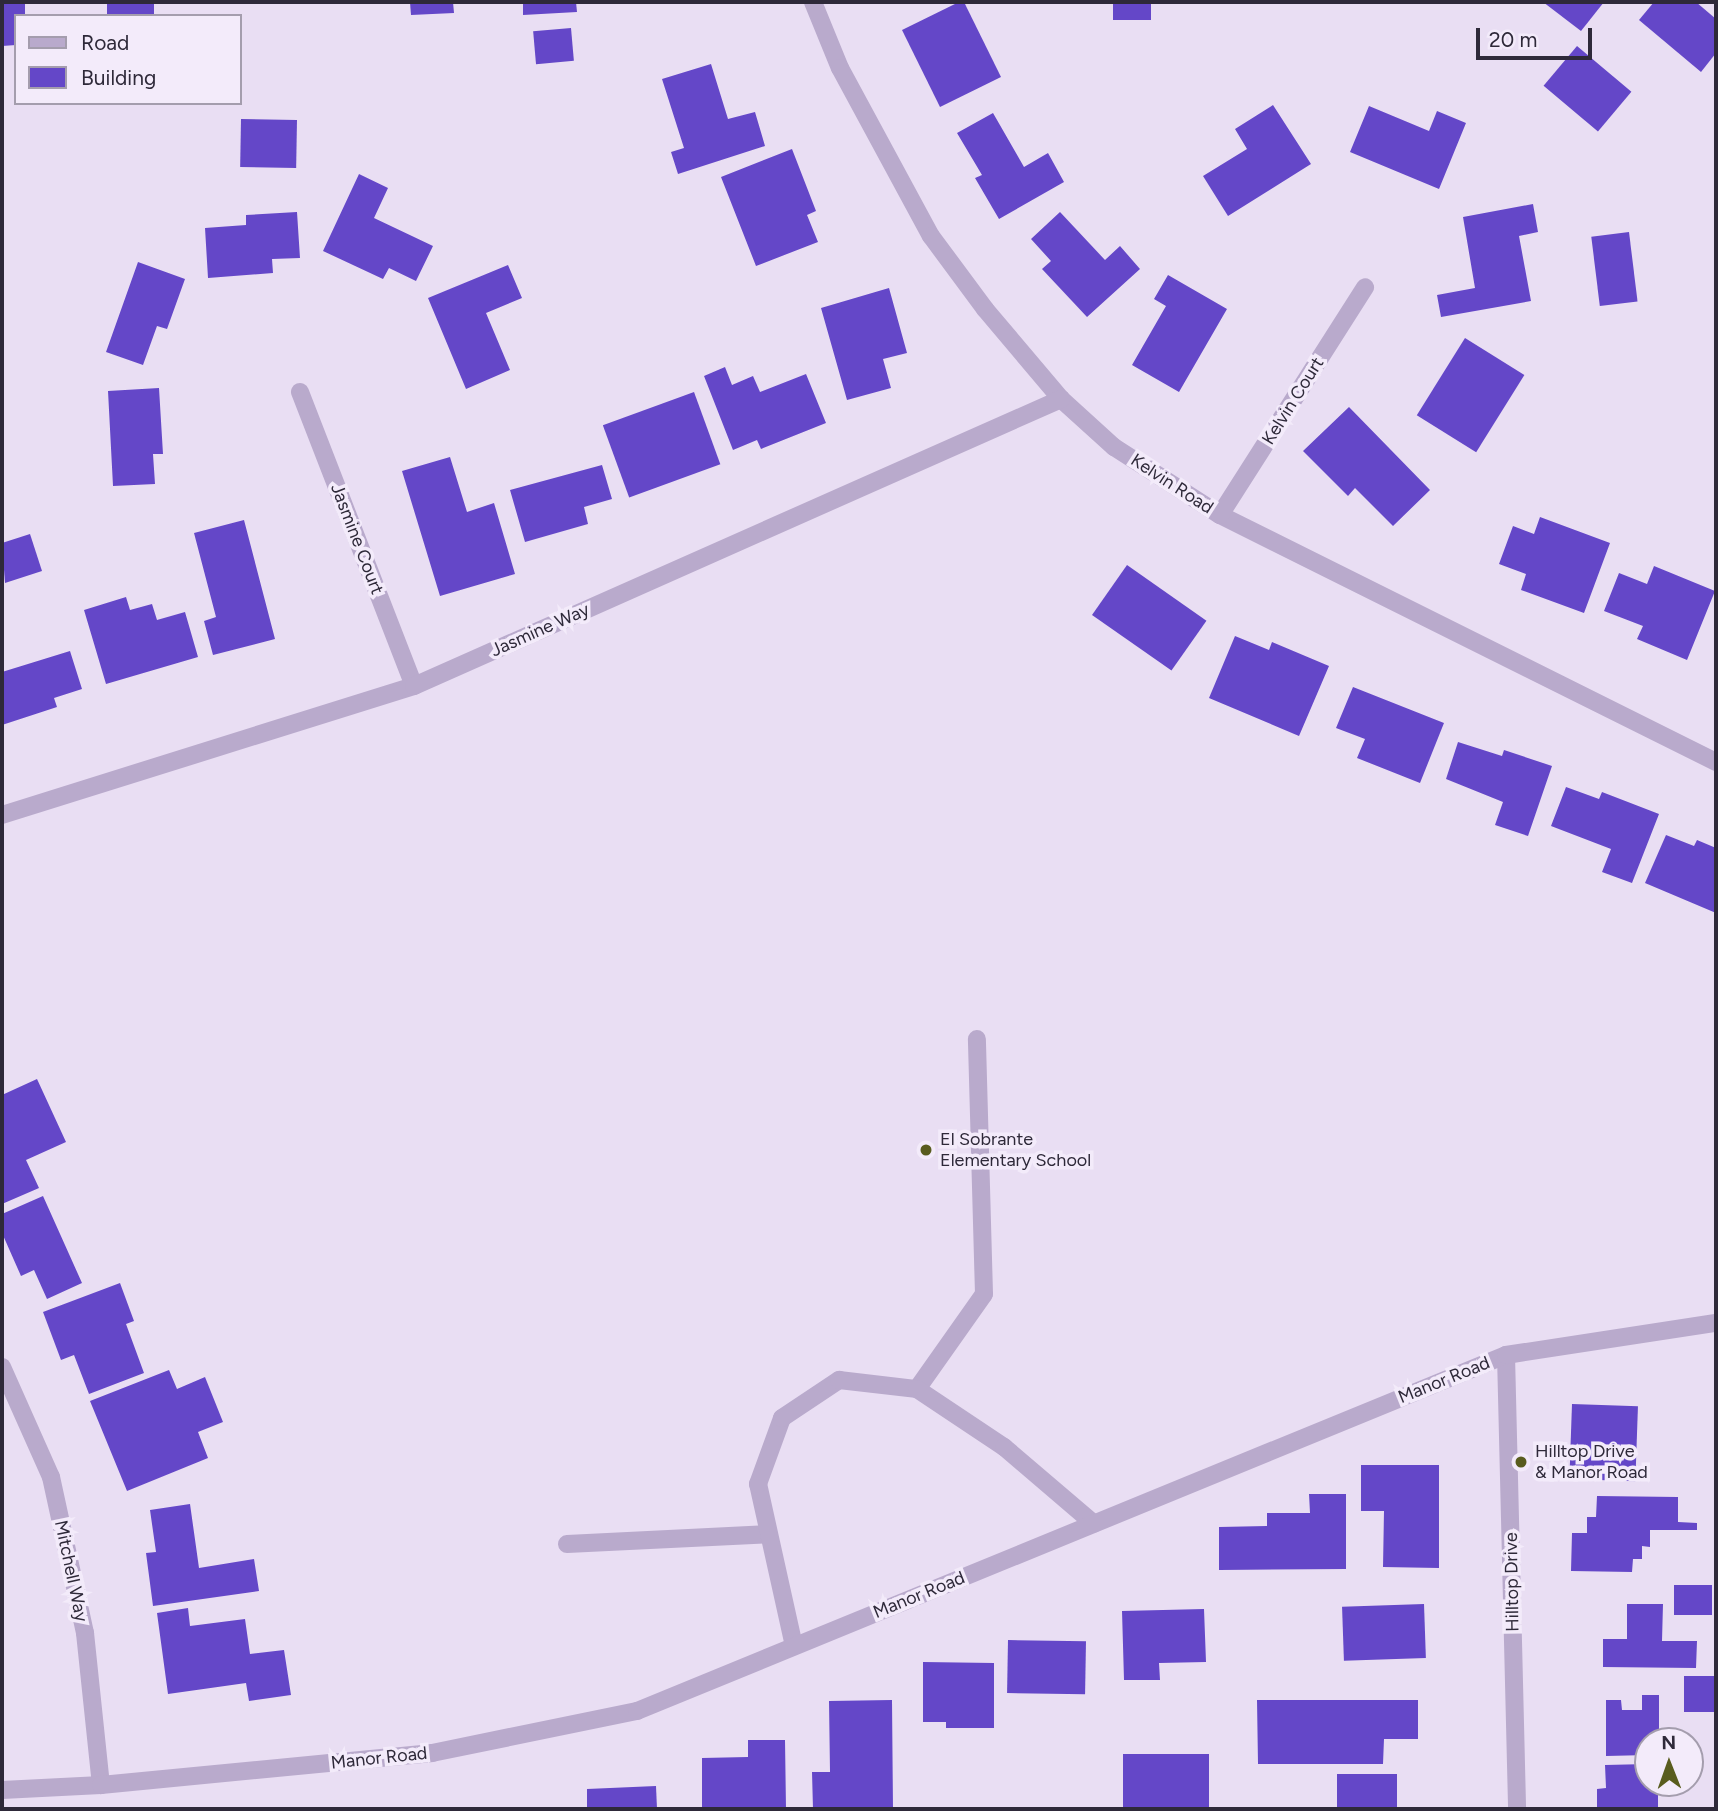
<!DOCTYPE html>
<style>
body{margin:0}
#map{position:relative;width:1718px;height:1811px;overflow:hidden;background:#e9def3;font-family:Figtree,sans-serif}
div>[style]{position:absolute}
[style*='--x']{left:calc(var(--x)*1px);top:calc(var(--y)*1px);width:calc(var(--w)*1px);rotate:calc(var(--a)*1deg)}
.building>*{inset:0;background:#6447c8;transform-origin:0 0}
.minor>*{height:18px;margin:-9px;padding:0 9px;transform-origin:9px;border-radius:9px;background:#b9aacc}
.dots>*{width:19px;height:19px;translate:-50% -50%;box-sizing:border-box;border:4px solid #f3ebfa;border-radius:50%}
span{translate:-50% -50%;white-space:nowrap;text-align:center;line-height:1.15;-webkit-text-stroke:7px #f3ebfa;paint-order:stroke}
.street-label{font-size:18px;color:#2e2939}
.poi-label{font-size:18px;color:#2e2939}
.left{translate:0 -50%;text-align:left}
.frame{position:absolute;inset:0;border:4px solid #2e2939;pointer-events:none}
.legend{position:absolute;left:14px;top:14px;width:228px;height:91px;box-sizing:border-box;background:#f3ebfa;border:2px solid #a49dad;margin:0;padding:9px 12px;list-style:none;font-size:21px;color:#2e2939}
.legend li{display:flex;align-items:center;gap:14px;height:35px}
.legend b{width:35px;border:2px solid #a49dad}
.north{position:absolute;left:1634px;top:1727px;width:70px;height:70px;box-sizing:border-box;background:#f3ebfa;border:2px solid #a49dad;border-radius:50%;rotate:359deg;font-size:19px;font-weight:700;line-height:28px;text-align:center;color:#2e2939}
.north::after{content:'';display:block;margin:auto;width:24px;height:32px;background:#595c1e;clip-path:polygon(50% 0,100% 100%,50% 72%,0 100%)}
.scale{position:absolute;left:1476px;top:28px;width:116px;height:32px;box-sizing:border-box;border:4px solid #2e2939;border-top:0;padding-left:9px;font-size:21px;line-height:24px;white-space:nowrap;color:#2e2939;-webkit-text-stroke:5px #f3ebfa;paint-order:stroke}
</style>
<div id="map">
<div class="building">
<i style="clip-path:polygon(2px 2px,25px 2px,25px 16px,16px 16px,16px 45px,2px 46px)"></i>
<i style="left:107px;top:2px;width:47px;height:14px"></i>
<i style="clip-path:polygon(410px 2px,453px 2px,454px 13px,411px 15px)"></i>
<i style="clip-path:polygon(523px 2px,576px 2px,577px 12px,523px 15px)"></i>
<i style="clip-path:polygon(959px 2px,964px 2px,1001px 77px,940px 107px,902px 30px)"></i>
<i style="left:1113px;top:2px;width:38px;height:18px"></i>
<i style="clip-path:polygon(1543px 2px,1604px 2px,1581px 31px)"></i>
<i style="clip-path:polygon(1654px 2px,1696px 2px,1716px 19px,1716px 53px,1701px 72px,1639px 20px)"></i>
<i style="left:571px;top:28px;width:33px;height:38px;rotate:85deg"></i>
<i style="left:1577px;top:46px;width:71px;height:52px;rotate:40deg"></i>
<i style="clip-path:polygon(711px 64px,728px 119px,755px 112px,765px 146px,678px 174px,671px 152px,684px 148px,662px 79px)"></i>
<i style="clip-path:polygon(1273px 105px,1311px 164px,1228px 216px,1203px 176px,1247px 149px,1235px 129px)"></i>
<i style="clip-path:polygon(1369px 106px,1429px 131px,1437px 111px,1466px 123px,1439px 189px,1350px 152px)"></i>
<i style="clip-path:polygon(993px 113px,1024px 167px,1048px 153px,1064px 182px,999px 219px,975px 178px,982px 175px,957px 133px)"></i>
<i style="left:241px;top:119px;width:56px;height:48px;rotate:1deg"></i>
<i style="clip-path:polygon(792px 149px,816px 211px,807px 215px,818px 242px,756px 266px,721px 177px)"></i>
<i style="clip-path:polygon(359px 174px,388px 188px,374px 218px,433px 246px,416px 281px,389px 268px,383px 279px,323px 251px)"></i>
<i style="clip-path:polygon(1533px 204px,1538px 232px,1519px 236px,1531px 301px,1441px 317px,1437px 295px,1475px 288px,1463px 217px)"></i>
<i style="clip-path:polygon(297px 212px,300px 258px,272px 259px,273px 273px,208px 278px,205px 228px,246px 225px,246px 215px)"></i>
<i style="clip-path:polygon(1060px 212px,1105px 260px,1120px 246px,1140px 269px,1087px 317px,1042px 269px,1051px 261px,1031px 239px)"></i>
<i style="left:1629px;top:232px;width:70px;height:38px;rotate:83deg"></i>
<i style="clip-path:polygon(138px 262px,185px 279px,167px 329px,157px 326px,143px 365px,106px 352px)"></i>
<i style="clip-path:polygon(508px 265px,522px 298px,486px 313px,510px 370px,466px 389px,428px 298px)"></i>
<i style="clip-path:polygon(1168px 275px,1227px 309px,1179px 392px,1132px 365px,1166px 306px,1154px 299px)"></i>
<i style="clip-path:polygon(889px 288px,907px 353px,883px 359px,891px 388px,847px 400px,821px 308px)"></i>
<i style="left:1465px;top:338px;width:70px;height:91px;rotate:32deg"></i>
<i style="clip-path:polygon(725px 367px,732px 385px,753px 376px,760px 392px,806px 374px,826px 423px,761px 449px,757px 440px,733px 450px,704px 376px)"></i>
<i style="clip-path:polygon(159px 388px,163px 454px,153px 454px,155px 484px,113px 486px,108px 391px)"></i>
<i style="left:694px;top:392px;width:77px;height:97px;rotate:70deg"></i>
<i style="clip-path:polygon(1349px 407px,1430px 490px,1393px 526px,1355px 488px,1348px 496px,1303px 451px)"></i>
<i style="clip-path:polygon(450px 457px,467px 512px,494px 503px,515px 574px,440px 596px,402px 471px)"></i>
<i style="clip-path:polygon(602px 465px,612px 499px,584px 507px,588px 524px,525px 542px,510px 490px)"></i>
<i style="clip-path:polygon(1540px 517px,1610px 543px,1584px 613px,1521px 590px,1526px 574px,1499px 564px,1513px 526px,1534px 534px)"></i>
<i style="clip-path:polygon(244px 520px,275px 639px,213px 655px,204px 621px,216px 617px,194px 533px)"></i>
<i style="clip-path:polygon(30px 534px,42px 571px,5px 583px,2px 543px)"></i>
<i style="left:1127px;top:565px;width:97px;height:61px;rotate:35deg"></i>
<i style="clip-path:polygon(1654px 566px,1715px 591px,1687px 660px,1637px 639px,1643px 626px,1604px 611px,1619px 573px,1647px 584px)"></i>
<i style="clip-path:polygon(126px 597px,130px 610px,152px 604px,157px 620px,185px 612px,198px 657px,106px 684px,84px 610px)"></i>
<i style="clip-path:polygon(1235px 636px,1269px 650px,1272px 642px,1329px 666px,1299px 736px,1209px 698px)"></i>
<i style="clip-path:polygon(70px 651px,82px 689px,54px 698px,57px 707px,2px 725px,2px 672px)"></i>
<i style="clip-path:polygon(1353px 687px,1444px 723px,1420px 783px,1357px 758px,1365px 739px,1336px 728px)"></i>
<i style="clip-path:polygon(1458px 742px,1502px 756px,1504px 750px,1552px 766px,1528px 836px,1495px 825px,1503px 802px,1446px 779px)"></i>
<i style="clip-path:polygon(1566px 787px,1599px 799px,1602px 792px,1659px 814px,1632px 883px,1602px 872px,1611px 849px,1551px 826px)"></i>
<i style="clip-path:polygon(1666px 835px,1694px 846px,1697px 840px,1716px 848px,1716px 913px,1645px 883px)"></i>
<i style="clip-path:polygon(37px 1079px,66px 1142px,26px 1160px,39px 1188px,2px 1204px,2px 1095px)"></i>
<i style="clip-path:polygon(43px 1196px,82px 1283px,47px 1299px,34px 1270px,21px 1276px,2px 1233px,2px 1214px)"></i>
<i style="clip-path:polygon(120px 1283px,134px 1321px,126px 1324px,144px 1373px,89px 1394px,74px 1355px,61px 1360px,43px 1312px)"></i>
<i style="clip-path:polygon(169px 1370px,177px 1389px,205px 1377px,223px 1422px,198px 1432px,208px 1458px,127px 1491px,90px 1401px)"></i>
<i style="left:1572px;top:1404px;width:66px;height:75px;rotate:2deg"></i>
<i style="clip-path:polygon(1361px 1465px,1439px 1465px,1439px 1568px,1383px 1567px,1384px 1511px,1361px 1511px)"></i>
<i style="clip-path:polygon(1309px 1494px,1346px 1494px,1346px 1569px,1219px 1570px,1219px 1527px,1267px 1526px,1267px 1513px,1310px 1513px)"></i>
<i style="clip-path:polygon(1597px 1496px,1678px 1497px,1678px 1522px,1697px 1523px,1697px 1530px,1650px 1530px,1650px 1547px,1642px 1546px,1642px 1559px,1633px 1559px,1632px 1572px,1571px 1571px,1572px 1533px,1587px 1533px,1587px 1517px,1596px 1517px)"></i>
<i style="clip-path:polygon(190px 1504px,199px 1568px,254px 1559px,259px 1591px,153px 1606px,146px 1553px,156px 1552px,150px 1510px)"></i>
<i style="left:1674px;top:1585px;width:38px;height:30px"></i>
<i style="left:1424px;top:1604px;width:54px;height:82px;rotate:88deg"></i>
<i style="clip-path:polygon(1627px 1604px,1663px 1604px,1662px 1641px,1697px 1641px,1696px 1668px,1603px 1667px,1603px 1639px,1627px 1639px)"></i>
<i style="clip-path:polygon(188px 1608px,190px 1626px,245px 1619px,250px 1654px,284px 1650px,291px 1695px,249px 1701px,246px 1683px,168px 1694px,157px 1613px)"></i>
<i style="clip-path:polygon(1204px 1609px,1206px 1662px,1159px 1663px,1160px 1680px,1124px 1680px,1122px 1611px)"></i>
<i style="left:1008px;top:1640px;width:78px;height:53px;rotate:1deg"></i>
<i style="clip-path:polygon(923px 1662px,994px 1663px,994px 1728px,946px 1728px,946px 1722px,923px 1722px)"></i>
<i style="left:1684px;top:1676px;width:32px;height:36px"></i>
<i style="clip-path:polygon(1642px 1695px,1659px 1695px,1659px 1741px,1648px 1741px,1648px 1755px,1606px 1756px,1606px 1700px,1621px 1700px,1622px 1710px,1642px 1710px)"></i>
<i style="clip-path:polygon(892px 1700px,893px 1809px,813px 1809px,812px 1772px,830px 1772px,829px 1701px)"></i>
<i style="clip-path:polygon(1257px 1700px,1418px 1700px,1418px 1739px,1384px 1739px,1383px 1764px,1258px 1764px)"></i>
<i style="clip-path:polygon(748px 1740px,785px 1740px,786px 1809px,702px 1809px,702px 1758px,748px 1757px)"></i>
<i style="left:1123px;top:1754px;width:86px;height:55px"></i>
<i style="clip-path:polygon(1648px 1764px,1648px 1783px,1666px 1783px,1658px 1786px,1658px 1809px,1597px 1807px,1597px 1789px,1606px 1788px,1605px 1765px)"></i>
<i style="left:1337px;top:1774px;width:60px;height:35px"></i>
<i style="clip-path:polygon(656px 1786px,657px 1809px,587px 1809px,587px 1789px)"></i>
</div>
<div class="minor">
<i style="--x:813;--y:2;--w:71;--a:67.8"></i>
<i style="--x:840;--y:68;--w:191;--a:61.6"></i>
<i style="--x:931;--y:236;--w:91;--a:53.5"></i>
<i style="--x:985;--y:309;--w:118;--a:49.8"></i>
<i style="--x:1061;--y:399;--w:72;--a:42.2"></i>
<i style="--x:1114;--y:447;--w:126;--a:32.7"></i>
<i style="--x:1220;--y:515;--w:554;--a:26.47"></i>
<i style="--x:300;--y:392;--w:315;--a:68.8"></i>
<i style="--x:1220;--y:515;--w:270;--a:-57.5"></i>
<i style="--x:2;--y:815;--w:432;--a:-17.4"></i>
<i style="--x:414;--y:686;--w:708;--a:-23.92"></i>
<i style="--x:1506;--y:1355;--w:454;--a:88.6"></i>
<i style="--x:2;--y:1367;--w:120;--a:66"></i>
<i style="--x:51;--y:1477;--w:160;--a:77.7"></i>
<i style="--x:85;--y:1633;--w:153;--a:84"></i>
<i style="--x:917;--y:1389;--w:116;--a:-54.8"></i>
<i style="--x:984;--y:1294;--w:255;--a:-91.6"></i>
<i style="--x:567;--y:1544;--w:202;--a:-2.8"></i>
<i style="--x:794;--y:1646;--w:166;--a:-102.5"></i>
<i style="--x:758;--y:1484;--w:70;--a:-70"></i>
<i style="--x:782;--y:1418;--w:69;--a:-33.7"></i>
<i style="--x:839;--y:1380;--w:79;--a:6.6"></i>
<i style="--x:917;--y:1389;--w:105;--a:33.7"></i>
<i style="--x:1004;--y:1447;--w:118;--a:40.5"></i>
<i style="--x:2;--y:1790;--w:99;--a:-2.9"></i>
<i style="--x:101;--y:1785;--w:333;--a:-5.5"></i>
<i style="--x:432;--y:1753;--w:209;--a:-11.6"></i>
<i style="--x:637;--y:1711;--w:939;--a:-22.28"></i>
<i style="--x:1506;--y:1355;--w:212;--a:-8.7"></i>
</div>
<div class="dots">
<i style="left:926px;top:1150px;background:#595c1e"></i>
<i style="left:1521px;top:1462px;background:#595c1e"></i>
</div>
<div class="street-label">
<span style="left:1293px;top:401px;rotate:-58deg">Kelvin Court</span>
<span style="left:1172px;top:484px;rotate:33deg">Kelvin Road</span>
<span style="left:357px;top:539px;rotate:69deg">Jasmine Court</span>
<span style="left:540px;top:630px;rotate:-24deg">Jasmine Way</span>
<span style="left:1444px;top:1380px;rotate:-22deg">Manor Road</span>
<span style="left:71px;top:1571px;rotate:78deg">Mitchell Way</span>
<span style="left:1512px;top:1582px;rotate:-91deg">Hilltop Drive</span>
<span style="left:919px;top:1595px;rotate:-22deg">Manor Road</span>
<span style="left:379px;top:1758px;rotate:-6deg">Manor Road</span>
</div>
<div class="poi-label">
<span class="left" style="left:940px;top:1150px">El Sobrante<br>Elementary School</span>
<span class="left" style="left:1535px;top:1462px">Hilltop Drive<br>&amp; Manor Road</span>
</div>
<div class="frame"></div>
<ul class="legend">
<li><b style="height:9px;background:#b9aacc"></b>Road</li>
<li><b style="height:19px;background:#6447c8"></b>Building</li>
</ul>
<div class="north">N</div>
<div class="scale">20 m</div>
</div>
